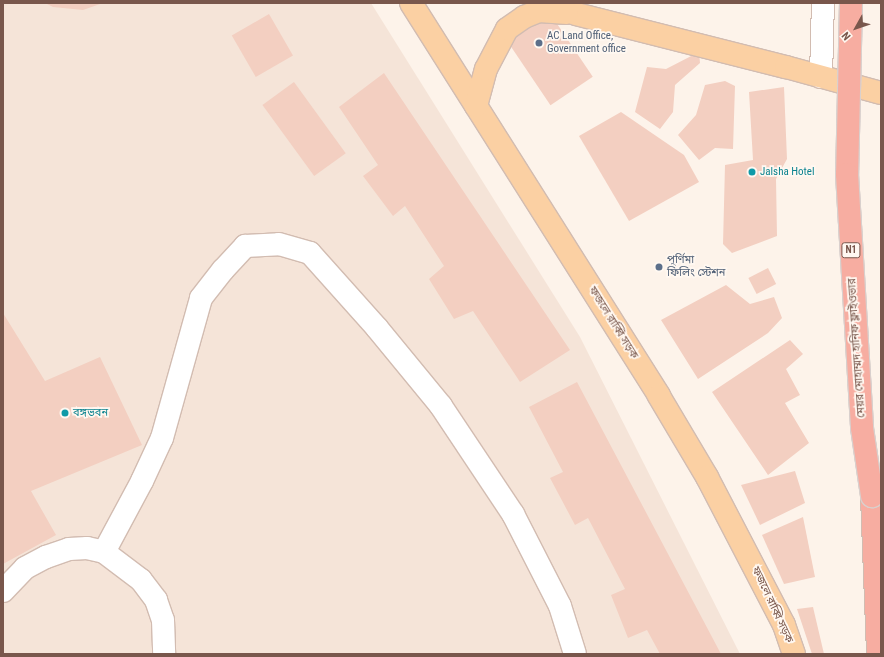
<!DOCTYPE html>
<meta charset="utf-8">
<style>
body{margin:0}
#map{position:relative;width:884px;height:657px;overflow:hidden;background:#fdf3ea;font-family:"Roboto Condensed","Noto Sans Bengali",sans-serif}
div>[style]{position:absolute}
[style*='--x']{left:calc(var(--x)*1px);top:calc(var(--y)*1px);width:calc(var(--w)*1px);rotate:calc(var(--a)*1deg)}
.residential>*{inset:0;background:#f5e4d8}
.building>*{inset:0;background:#f3cfc1;transform-origin:0 0}
.roads{filter:drop-shadow(1px 0 #d2bcb1) drop-shadow(-1px 0 #d2bcb1) drop-shadow(0 1px #d2bcb1) drop-shadow(0 -1px #d2bcb1)}
.minor>*{height:22px;margin:-11px;padding:0 11px;transform-origin:11px;border-radius:11px;background:#fff}
.major>*{height:22px;margin:-11px;padding:0 11px;transform-origin:11px;border-radius:11px;background:#fbd0a3}
.highway>*{height:22px;margin:-11px;padding:0 11px;transform-origin:11px;border-radius:11px;background:#f7ada1}
.bridges{filter:drop-shadow(1px 0 #d9d0cd) drop-shadow(-1px 0 #d9d0cd) drop-shadow(0 1px #d9d0cd) drop-shadow(0 -1px #d9d0cd)}
.highway-bridge>*{height:22px;margin:-11px;padding:0 11px;transform-origin:11px;border-radius:11px;background:#f7ada1}
.dots>*{width:11px;height:11px;translate:-50% -50%;box-sizing:border-box;border:2px solid #fff8f1;border-radius:50%}
span{translate:-50% -50%;white-space:nowrap;text-align:center;line-height:1.15;-webkit-text-stroke:3.5px #fff8f1;paint-order:stroke}
.shield-label span{padding:1px 3px;background:#fff8f1;border:1px solid;border-radius:3px;-webkit-text-stroke-width:0}
.shield-label{font-size:10px;color:#79574c;font-weight:700}
.service-label{font-size:11px;color:#4e5e75}
.left{translate:0 -50%;text-align:left}
.culture-label{font-size:11px;color:#0d838f}
.street-label{font-size:11px;color:#79574c}
.frame{position:absolute;inset:0;border:4px solid #79574c;pointer-events:none}
.north{position:absolute;left:836px;top:8px;width:40px;height:40px;-webkit-text-stroke:3px #fff8f1;paint-order:stroke;rotate:230deg;font-size:11px;font-weight:700;line-height:16px;text-align:center;color:#79574c}
.north::after{content:'';display:block;margin:auto;width:14px;height:18px;background:#79574c;clip-path:polygon(50% 0,100% 100%,50% 72%,0 100%)}
</style>
<div id="map">
<div class="residential">
<i style="clip-path:polygon(3px 3px,371px 3px,580px 337px,740px 654px,3px 654px)"></i>
</div>
<div class="building">
<i style="clip-path:polygon(45px 3px,103px 3px,83px 10px,53px 7px)"></i>
<i style="left:543px;top:3px;width:89px;height:51px;rotate:56deg"></i>
<i style="left:269px;top:14px;width:48px;height:43px;rotate:60deg"></i>
<i style="clip-path:polygon(699px 52px,700px 63px,675px 85px,673px 112px,660px 129px,635px 112px,647px 67px,666px 69px)"></i>
<i style="clip-path:polygon(384px 73px,570px 350px,520px 382px,473px 311px,454px 319px,429px 279px,444px 266px,405px 206px,393px 216px,363px 176px,378px 165px,339px 107px)"></i>
<i style="clip-path:polygon(725px 81px,735px 86px,733px 149px,715px 148px,699px 160px,678px 135px,696px 115px,705px 85px)"></i>
<i style="left:294px;top:82px;width:88px;height:39px;rotate:54deg"></i>
<i style="clip-path:polygon(784px 87px,787px 159px,776px 179px,777px 236px,732px 253px,723px 244px,725px 165px,753px 160px,749px 92px)"></i>
<i style="clip-path:polygon(621px 112px,684px 155px,699px 182px,629px 221px,579px 136px)"></i>
<i style="left:768px;top:268px;width:18px;height:22px;rotate:63deg"></i>
<i style="clip-path:polygon(726px 285px,750px 304px,774px 297px,782px 318px,768px 333px,698px 379px,661px 320px)"></i>
<i style="clip-path:polygon(3px 313px,45px 381px,100px 357px,142px 445px,31px 491px,56px 535px,3px 564px)"></i>
<i style="clip-path:polygon(790px 340px,803px 354px,786px 369px,800px 395px,785px 403px,809px 443px,768px 475px,712px 392px)"></i>
<i style="clip-path:polygon(577px 382px,721px 654px,660px 654px,647px 630px,628px 638px,611px 595px,625px 589px,588px 518px,575px 525px,550px 478px,563px 472px,529px 407px)"></i>
<i style="clip-path:polygon(795px 471px,805px 503px,760px 525px,741px 485px)"></i>
<i style="clip-path:polygon(803px 517px,815px 577px,784px 584px,762px 535px)"></i>
<i style="clip-path:polygon(813px 607px,824px 654px,812px 654px,797px 609px)"></i>
</div>
<div class="roads">
<div class="minor">
<i style="--x:821;--y:77;--w:74;--a:-88.5"></i>
<i style="--x:104;--y:552;--w:81;--a:-61.8"></i>
<i style="--x:142;--y:481;--w:47;--a:-65.1"></i>
<i style="--x:162;--y:438;--w:145;--a:-74.4"></i>
<i style="--x:201;--y:298;--w:36;--a:-52"></i>
<i style="--x:223;--y:270;--w:33;--a:-47"></i>
<i style="--x:245;--y:246;--w:34;--a:-3"></i>
<i style="--x:279;--y:244;--w:32;--a:16"></i>
<i style="--x:310;--y:253;--w:101;--a:48.2"></i>
<i style="--x:377;--y:328;--w:101;--a:50.6"></i>
<i style="--x:441;--y:406;--w:130;--a:56.3"></i>
<i style="--x:513;--y:514;--w:103;--a:62.9"></i>
<i style="--x:560;--y:606;--w:50;--a:72.6"></i>
<i style="--x:3;--y:591;--w:32;--a:-46"></i>
<i style="--x:25;--y:568;--w:24;--a:-28"></i>
<i style="--x:46;--y:557;--w:24;--a:-19"></i>
<i style="--x:69;--y:549;--w:18;--a:-3"></i>
<i style="--x:87;--y:548;--w:17;--a:13"></i>
<i style="--x:104;--y:552;--w:46;--a:37.1"></i>
<i style="--x:141;--y:580;--w:25;--a:53"></i>
<i style="--x:156;--y:600;--w:21;--a:71"></i>
<i style="--x:163;--y:620;--w:34;--a:88"></i>
</div>
<div class="major">
<i style="--x:411;--y:3;--w:465;--a:57.7"></i>
<i style="--x:659;--y:396;--w:94;--a:59.3"></i>
<i style="--x:707;--y:477;--w:167;--a:62.5"></i>
<i style="--x:784;--y:625;--w:31;--a:71"></i>
<i style="--x:549;--y:3;--w:29;--a:22"></i>
<i style="--x:576;--y:14;--w:217;--a:14.2"></i>
<i style="--x:786;--y:67;--w:98;--a:15.3"></i>
<i style="--x:476;--y:106;--w:38;--a:-75"></i>
<i style="--x:486;--y:69;--w:45;--a:-62.3"></i>
<i style="--x:507;--y:29;--w:21;--a:-35"></i>
<i style="--x:524;--y:17;--w:16;--a:-22"></i>
<i style="--x:539;--y:11;--w:28;--a:4"></i>
</div>
<div class="highway">
<i style="--x:872;--y:496;--w:158;--a:87.8"></i>
</div>
</div>
<div class="bridges">
<div class="highway-bridge">
<i style="--x:851;--y:3;--w:171;--a:91.3"></i>
<i style="--x:847;--y:174;--w:254;--a:86.6"></i>
<i style="--x:862;--y:428;--w:69;--a:81.6"></i>
</div>
</div>
<div class="dots">
<i style="left:539px;top:43px;background:#5c6f8a"></i>
<i style="left:752px;top:172px;background:#0f9aa8"></i>
<i style="left:659px;top:267px;background:#5c6f8a"></i>
<i style="left:65px;top:413px;background:#0f9aa8"></i>
</div>
<div class="shield-label">
<span style="left:851px;top:250px">N1</span>
</div>
<div class="service-label">
<span class="left" style="left:547px;top:43px">AC Land Office,<br>Government office</span>
<span class="left" style="left:667px;top:267px">পূর্ণিমা<br>ফিলিং স্টেশন</span>
</div>
<div class="culture-label">
<span class="left" style="left:760px;top:172px">Jalsha Hotel</span>
<span class="left" style="left:73px;top:413px">বঙ্গভবন</span>
</div>
<div class="street-label">
<span style="left:613px;top:323px;rotate:58deg">ফজলে রাব্বি সড়ক</span>
<span style="left:857px;top:348px;rotate:-94deg">মেয়র মোহাম্মদ হানিফ ফ্লাইওভার</span>
<span style="left:772px;top:605px;rotate:65deg">ফজলে রাব্বি সড়ক</span>
</div>
<div class="frame"></div>
<div class="north">N</div>
</div>
